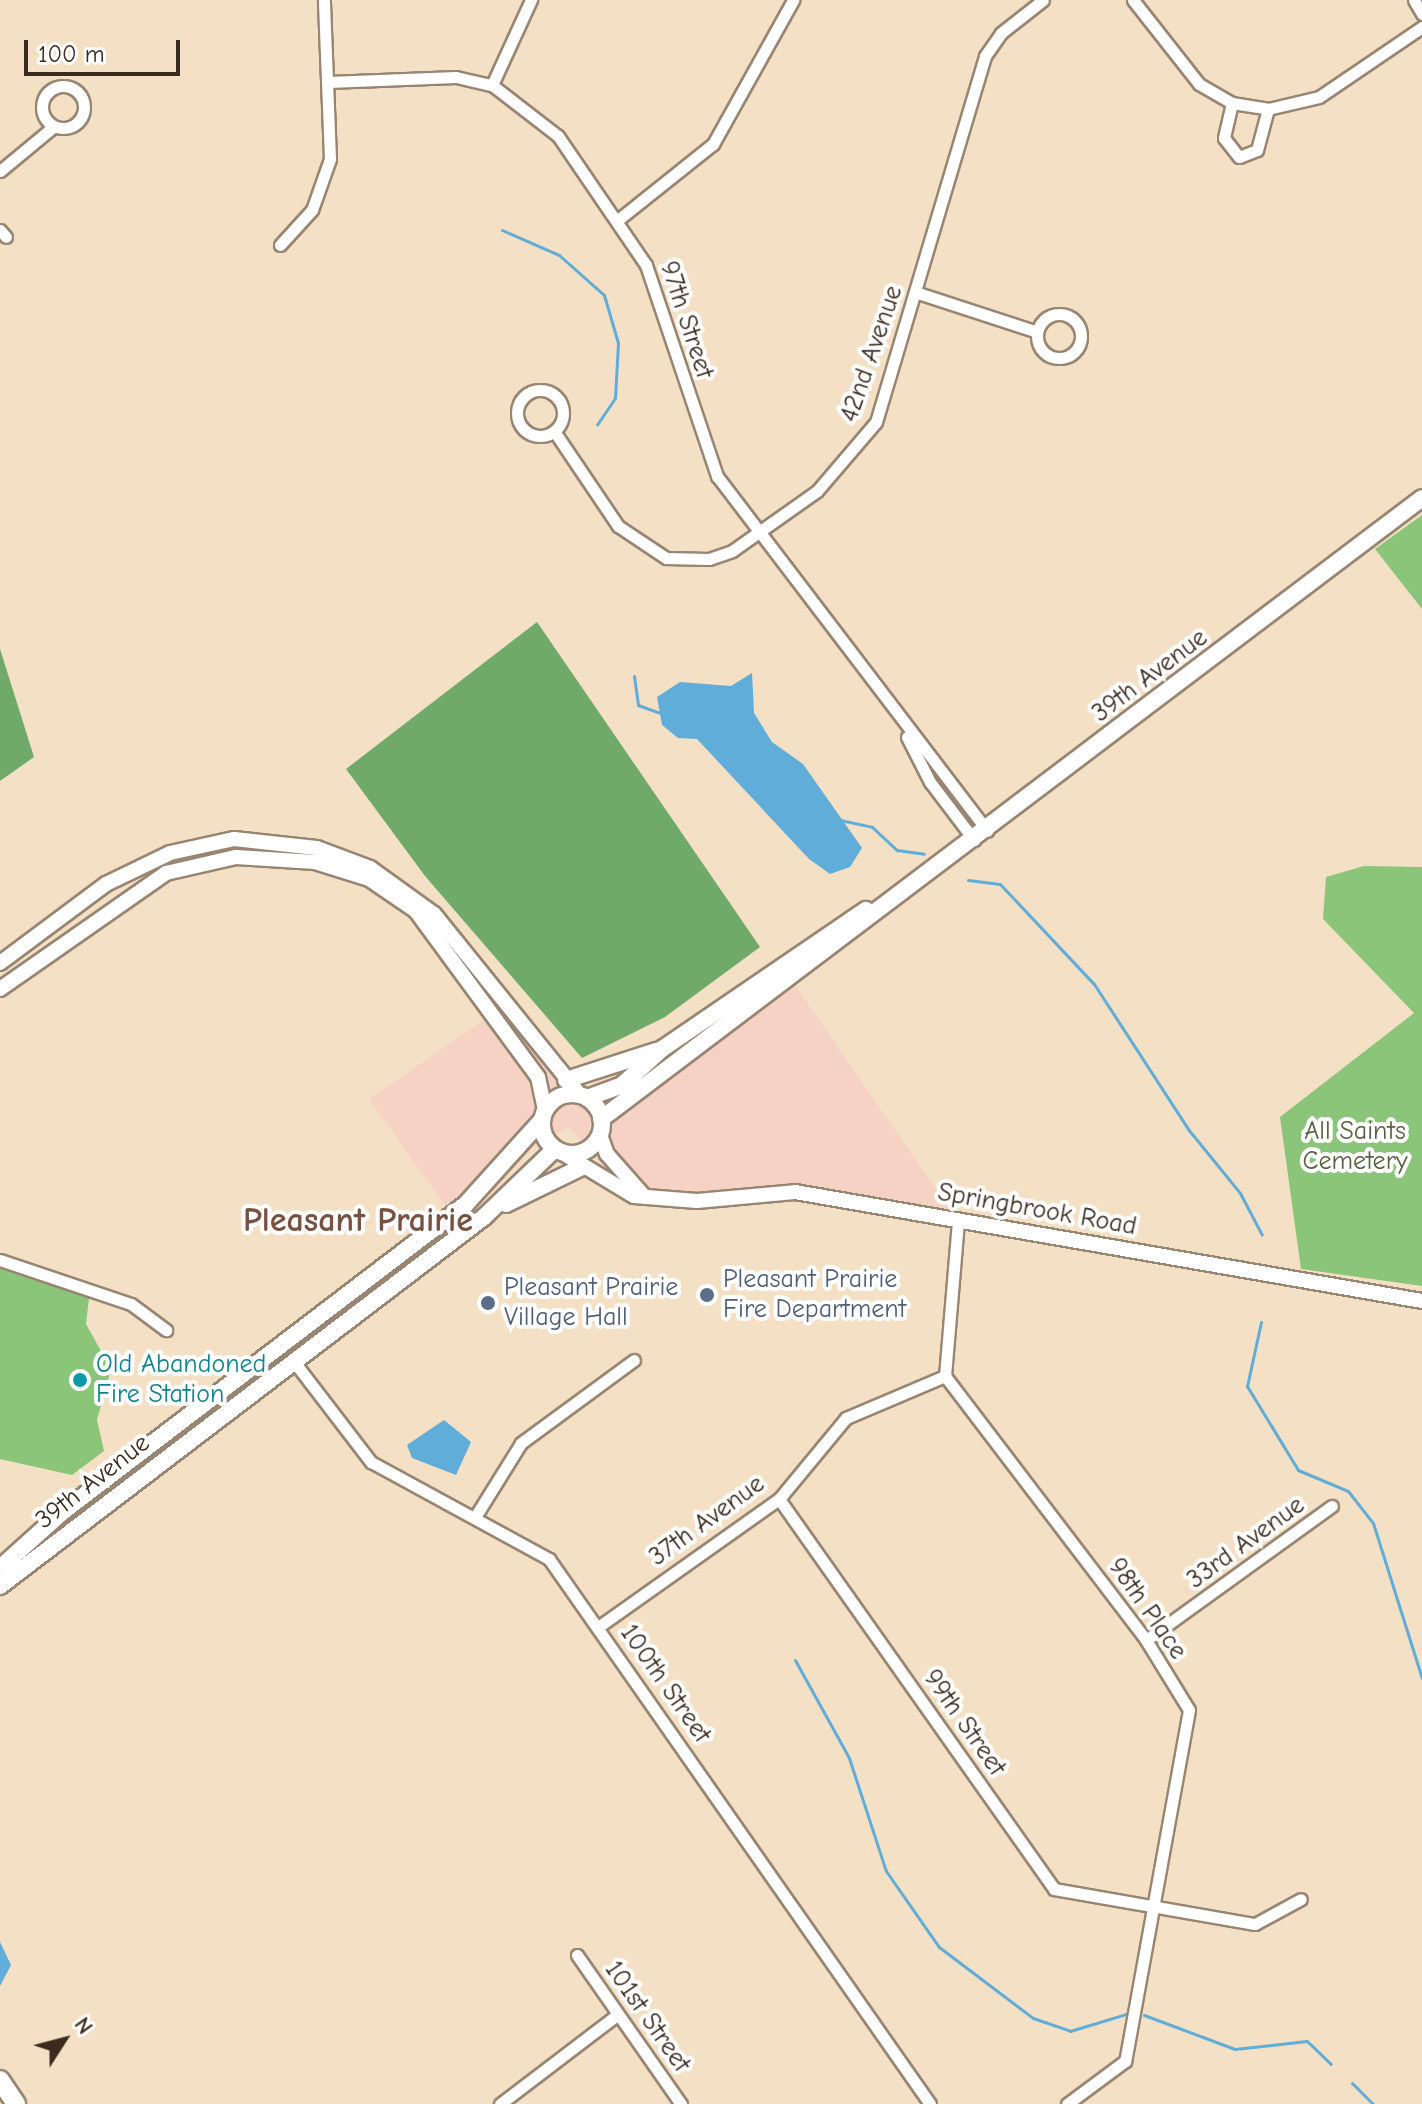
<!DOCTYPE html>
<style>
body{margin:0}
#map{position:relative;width:1422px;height:2104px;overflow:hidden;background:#f4e0c5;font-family:"Comic Neue",sans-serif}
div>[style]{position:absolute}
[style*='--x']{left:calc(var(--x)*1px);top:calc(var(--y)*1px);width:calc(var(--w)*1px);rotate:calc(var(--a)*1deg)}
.built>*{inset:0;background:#f6d2c4}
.green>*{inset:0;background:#8ac57a}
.forest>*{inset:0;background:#6faa6a}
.water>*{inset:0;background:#5fadd8}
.stream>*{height:3px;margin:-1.5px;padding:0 1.5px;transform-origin:1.5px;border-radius:1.5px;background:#5fadd8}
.roads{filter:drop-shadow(2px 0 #988572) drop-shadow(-2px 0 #988572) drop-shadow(0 2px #988572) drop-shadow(0 -2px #988572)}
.minor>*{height:11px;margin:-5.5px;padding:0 5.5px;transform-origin:5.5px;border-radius:5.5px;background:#fff}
.minor>.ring{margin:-5.5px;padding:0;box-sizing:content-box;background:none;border:11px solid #fff;border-radius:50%}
.tertiary>*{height:14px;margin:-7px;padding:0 7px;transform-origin:7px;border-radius:7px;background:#fff}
.secondary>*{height:16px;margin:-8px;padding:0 8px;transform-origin:8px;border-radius:8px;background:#fff}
.secondary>.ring{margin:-8px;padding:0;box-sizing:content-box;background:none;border:16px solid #fff;border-radius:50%}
.primary>*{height:18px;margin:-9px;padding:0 9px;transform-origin:9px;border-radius:9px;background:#fff}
.dots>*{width:22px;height:22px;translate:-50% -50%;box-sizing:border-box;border:4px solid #fff;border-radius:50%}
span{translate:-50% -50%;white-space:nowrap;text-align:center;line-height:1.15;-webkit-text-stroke:8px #fff;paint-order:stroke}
.street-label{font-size:26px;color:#3b2a1e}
.park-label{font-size:26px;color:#57603e}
.service-label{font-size:26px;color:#4e5e75}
.left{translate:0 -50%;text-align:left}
.culture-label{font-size:26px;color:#0d838f}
.district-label{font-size:34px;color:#785140;font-weight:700}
.north{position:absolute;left:24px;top:2000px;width:80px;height:80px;-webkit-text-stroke:6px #fff;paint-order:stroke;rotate:54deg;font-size:22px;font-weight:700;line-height:32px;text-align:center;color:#3b2a1e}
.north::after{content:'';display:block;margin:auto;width:28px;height:36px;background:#3b2a1e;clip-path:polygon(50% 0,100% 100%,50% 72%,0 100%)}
.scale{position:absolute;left:24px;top:40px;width:156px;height:36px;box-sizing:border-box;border:4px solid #3b2a1e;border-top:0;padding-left:10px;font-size:24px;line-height:28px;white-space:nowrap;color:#3b2a1e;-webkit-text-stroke:6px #fff;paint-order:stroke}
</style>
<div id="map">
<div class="built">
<i style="clip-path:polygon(790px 978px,958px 1221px,831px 1197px,674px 1201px,608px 1172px,569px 1127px,536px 1145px,496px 1188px,452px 1215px,369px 1099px,493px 1014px,585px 1103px,606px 1104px,655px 1080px)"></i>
</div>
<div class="green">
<i style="clip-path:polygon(1422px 515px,1422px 609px,1375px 549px)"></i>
<i style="clip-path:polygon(1364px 866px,1422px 867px,1422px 1286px,1301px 1269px,1280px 1117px,1414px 1013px,1323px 919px,1326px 877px)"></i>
<i style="clip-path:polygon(0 1260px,90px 1290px,86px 1324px,111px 1369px,97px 1420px,104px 1451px,72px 1475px,0 1459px)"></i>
</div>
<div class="forest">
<i style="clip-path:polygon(537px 622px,760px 947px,665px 1017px,582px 1058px,425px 876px,346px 769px)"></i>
<i style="clip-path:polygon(0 649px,34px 757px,0 781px)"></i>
</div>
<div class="water">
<i style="clip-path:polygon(752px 673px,754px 713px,772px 742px,803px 764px,862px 848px,850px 867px,830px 874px,809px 859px,697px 739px,678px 738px,662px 725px,657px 697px,680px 682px,731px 686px)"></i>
<i style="clip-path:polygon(444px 1420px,471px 1442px,456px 1475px,412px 1458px,407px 1445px)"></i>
<i style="clip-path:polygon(0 1942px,11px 1965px,0 1986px)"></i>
</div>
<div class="stream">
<i style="--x:502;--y:230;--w:62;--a:23.7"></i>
<i style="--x:559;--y:255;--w:60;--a:41.6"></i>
<i style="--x:604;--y:295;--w:50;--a:73.7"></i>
<i style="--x:618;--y:343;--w:55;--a:93.1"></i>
<i style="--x:615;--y:398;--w:32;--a:124"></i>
<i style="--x:634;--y:676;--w:29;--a:82"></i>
<i style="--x:638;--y:705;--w:23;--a:20"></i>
<i style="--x:840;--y:820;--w:33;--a:12"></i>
<i style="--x:872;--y:827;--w:34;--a:43"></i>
<i style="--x:897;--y:850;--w:27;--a:8"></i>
<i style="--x:968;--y:880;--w:32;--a:7"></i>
<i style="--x:1000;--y:884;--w:137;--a:46.8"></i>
<i style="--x:1094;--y:984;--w:173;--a:57"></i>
<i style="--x:1188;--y:1129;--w:82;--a:50.9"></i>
<i style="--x:1240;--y:1193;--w:47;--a:62.4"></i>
<i style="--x:1261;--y:1322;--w:66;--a:102.3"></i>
<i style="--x:1247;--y:1386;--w:98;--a:58.7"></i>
<i style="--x:1298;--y:1470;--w:54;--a:22.8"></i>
<i style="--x:1348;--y:1491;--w:41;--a:52"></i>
<i style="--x:1373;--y:1523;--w:163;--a:72.5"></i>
<i style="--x:795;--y:1660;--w:112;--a:61.1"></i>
<i style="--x:849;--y:1758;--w:119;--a:71.9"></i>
<i style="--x:886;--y:1871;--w:93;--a:55.1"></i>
<i style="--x:939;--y:1947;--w:118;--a:37.1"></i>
<i style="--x:1033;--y:2018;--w:39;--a:19"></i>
<i style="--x:1070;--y:2031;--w:59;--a:-16.9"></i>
<i style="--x:1144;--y:2015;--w:97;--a:20.5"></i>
<i style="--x:1235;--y:2049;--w:72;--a:-6.3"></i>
<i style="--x:1307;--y:2041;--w:33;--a:44"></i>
<i style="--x:1352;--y:2083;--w:30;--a:45"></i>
</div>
<div class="roads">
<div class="minor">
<i style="--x:1133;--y:0;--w:107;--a:51.8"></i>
<i style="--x:1199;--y:84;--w:38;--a:30"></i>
<i style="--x:1232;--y:103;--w:36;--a:9"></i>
<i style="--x:1268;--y:109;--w:52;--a:-13.2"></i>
<i style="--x:1319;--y:97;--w:125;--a:-34.2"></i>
<i style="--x:1414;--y:0;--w:16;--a:60"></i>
<i style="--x:328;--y:82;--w:128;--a:-2.2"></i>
<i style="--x:456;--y:77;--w:37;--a:13"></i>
<i style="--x:492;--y:85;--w:83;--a:37.7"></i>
<i style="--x:558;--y:136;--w:156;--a:55.7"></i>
<i style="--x:646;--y:265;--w:223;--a:71.4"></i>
<i style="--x:717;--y:476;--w:446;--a:52.7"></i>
<i style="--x:492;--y:85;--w:94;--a:-65.4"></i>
<i class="ring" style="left:42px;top:86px;width:31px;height:31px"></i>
<i style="--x:1232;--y:103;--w:36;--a:103"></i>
<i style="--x:1224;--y:138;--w:24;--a:52"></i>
<i style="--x:1239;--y:157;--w:19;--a:-21"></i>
<i style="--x:1257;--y:150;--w:42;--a:-75"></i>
<i style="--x:0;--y:171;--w:67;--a:-39.6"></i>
<i style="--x:619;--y:219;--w:120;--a:-38.6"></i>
<i style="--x:713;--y:144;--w:165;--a:-60.9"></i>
<i style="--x:0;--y:230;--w:9;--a:49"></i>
<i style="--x:280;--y:245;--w:47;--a:-47.6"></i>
<i style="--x:312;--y:210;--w:54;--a:-70.6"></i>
<i style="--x:330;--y:159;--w:159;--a:-92.2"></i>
<i style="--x:918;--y:293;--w:125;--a:18.1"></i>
<i class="ring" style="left:1037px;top:314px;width:33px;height:33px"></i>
<i class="ring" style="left:517px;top:390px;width:35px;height:35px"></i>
<i style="--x:554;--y:431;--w:115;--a:56"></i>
<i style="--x:618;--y:526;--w:58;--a:33.7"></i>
<i style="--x:666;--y:558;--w:43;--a:1.3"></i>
<i style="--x:709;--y:559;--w:24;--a:-19"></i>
<i style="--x:732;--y:551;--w:104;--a:-35.2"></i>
<i style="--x:817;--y:491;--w:91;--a:-49.5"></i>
<i style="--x:876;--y:422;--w:382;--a:-73.4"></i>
<i style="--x:985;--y:56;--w:28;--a:-55"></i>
<i style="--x:1001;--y:33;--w:53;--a:-38.2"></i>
<i style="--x:907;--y:737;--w:51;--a:62.9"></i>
<i style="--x:930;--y:782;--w:73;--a:52.8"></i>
<i style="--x:0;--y:1260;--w:138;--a:18.6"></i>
<i style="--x:131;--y:1304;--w:44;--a:36.6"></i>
<i style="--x:295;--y:1363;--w:125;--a:52.5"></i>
<i style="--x:371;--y:1462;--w:203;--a:28.6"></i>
<i style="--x:549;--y:1559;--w:665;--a:55.04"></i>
<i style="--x:945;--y:1376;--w:332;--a:52.7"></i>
<i style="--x:1146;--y:1640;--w:82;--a:58.4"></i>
<i style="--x:1189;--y:1710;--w:357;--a:100.3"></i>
<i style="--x:1125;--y:2061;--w:72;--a:143.4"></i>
<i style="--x:779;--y:1499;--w:477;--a:54.8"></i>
<i style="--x:1054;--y:1889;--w:204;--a:9.9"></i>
<i style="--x:1255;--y:1924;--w:52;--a:-28.5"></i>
<i style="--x:475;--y:1517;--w:87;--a:-58.1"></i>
<i style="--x:521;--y:1443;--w:140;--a:-36.3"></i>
<i style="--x:598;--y:1627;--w:222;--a:-35.3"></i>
<i style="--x:779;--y:1499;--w:105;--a:-50.4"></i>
<i style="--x:846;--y:1418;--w:108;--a:-23"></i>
<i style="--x:945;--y:1376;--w:156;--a:-85.2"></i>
<i style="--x:1146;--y:1640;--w:229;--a:-35.8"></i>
<i style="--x:577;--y:1955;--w:182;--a:55.1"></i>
<i style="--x:500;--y:2104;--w:147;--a:-37.3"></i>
</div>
<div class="tertiary">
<i style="--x:0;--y:963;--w:132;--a:-36.7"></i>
<i style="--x:106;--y:884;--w:71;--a:-25.8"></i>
<i style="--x:170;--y:853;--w:66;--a:-12.3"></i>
<i style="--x:234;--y:839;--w:83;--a:6.2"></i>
<i style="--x:317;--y:848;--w:57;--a:20.7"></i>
<i style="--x:370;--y:868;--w:79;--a:35.7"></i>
<i style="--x:434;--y:914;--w:233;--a:51.1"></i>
<i style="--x:0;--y:989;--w:203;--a:-34.9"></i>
<i style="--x:166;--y:873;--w:72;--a:-12.9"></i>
<i style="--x:236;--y:857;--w:79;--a:3.6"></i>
<i style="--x:315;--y:862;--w:57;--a:17.5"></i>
<i style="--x:369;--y:879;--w:57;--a:34.2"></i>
<i style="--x:416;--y:911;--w:206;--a:53.7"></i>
<i style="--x:538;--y:1077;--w:34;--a:78"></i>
<i style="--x:600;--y:1135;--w:20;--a:70"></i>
<i style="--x:607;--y:1154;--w:55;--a:48.7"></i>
<i style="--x:561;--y:1152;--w:85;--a:31.1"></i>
<i style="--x:634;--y:1196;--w:63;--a:4.5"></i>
<i style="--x:697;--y:1201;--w:98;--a:-5.2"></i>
<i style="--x:795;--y:1192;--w:636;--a:9.86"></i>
</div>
<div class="secondary">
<i style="--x:566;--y:1080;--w:95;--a:-17.9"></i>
<i class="ring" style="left:542px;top:1094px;width:44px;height:44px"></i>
<i style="--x:587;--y:1098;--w:37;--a:-20"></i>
<i style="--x:622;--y:1085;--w:54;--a:-42"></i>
<i style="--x:662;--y:1049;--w:247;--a:-34.3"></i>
<i style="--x:601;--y:1119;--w:1029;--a:-37.1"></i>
<i style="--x:506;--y:1204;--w:85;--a:-26"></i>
<i style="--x:0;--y:1568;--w:82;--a:-42"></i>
<i style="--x:61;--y:1513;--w:509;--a:-37.34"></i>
<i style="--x:466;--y:1204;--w:113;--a:-47.9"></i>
<i style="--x:0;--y:1586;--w:609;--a:-37.32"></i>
<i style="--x:484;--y:1217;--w:98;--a:-43.8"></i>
</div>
<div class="primary">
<i style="--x:0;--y:2080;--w:29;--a:56"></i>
</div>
</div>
<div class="dots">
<i style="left:707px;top:1295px;background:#5c6f8a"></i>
<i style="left:488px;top:1303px;background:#5c6f8a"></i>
<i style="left:80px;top:1380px;background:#0f9aa8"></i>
</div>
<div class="street-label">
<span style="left:686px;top:320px;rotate:72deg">97th Street</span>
<span style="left:872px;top:354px;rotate:-71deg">42nd Avenue</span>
<span style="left:1150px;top:676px;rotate:-37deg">39th Avenue</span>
<span style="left:1037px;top:1210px;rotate:10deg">Springbrook Road</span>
<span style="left:93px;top:1482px;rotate:-38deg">39th Avenue</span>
<span style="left:707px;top:1521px;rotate:-36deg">37th Avenue</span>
<span style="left:1246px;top:1543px;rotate:-36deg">33rd Avenue</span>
<span style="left:1147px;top:1609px;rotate:55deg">98th Place</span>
<span style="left:665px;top:1684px;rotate:55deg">100th Street</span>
<span style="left:964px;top:1723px;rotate:55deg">99th Street</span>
<span style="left:647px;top:2017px;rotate:55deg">101st Street</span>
</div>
<div class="park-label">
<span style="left:1355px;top:1147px">All Saints<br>Cemetery</span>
</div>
<div class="service-label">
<span class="left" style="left:723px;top:1295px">Pleasant Prairie<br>Fire Department</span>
<span class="left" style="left:504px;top:1303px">Pleasant Prairie<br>Village Hall</span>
</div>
<div class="culture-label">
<span class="left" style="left:96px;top:1380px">Old Abandoned<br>Fire Station</span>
</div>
<div class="district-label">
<span style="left:358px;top:1221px">Pleasant Prairie</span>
</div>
<div class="north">N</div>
<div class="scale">100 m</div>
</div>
